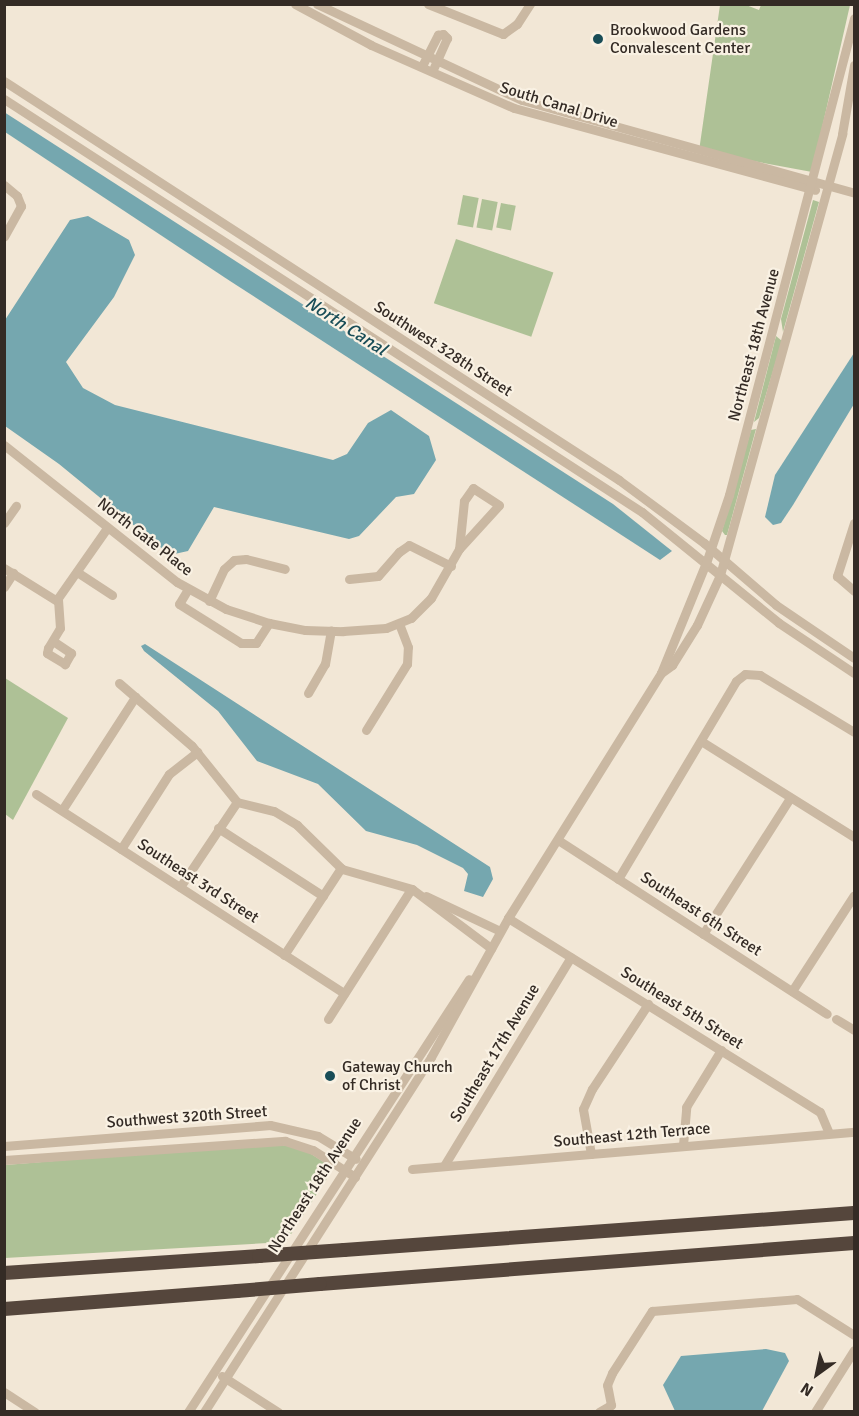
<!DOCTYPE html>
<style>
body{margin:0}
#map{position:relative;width:859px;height:1416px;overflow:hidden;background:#f2e7d6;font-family:Signika,sans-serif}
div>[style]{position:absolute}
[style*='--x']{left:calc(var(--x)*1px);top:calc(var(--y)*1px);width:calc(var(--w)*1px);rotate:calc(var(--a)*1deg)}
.green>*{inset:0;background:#aec196;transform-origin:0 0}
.water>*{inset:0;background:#75a7af}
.minor>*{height:9px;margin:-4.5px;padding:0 4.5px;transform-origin:4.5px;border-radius:4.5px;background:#cab8a2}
.highway>*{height:14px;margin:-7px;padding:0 7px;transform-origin:7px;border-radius:7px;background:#55463c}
.highway-bridge>*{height:14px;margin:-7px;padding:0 7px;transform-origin:7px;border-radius:7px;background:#55463c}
.dots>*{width:16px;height:16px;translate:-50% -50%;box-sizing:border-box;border:3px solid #f9f1e3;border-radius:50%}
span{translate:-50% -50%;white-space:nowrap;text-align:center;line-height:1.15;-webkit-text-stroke:4.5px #f9f1e3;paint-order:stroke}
.poi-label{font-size:16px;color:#342b25}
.left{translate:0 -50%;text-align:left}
.street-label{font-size:16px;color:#342b25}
.water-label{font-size:18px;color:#194d57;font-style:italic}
.frame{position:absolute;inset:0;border:6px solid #342b25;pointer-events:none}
.north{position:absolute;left:787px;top:1344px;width:60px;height:60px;-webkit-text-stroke:4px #f9f1e3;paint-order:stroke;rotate:213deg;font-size:16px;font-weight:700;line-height:24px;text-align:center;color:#342b25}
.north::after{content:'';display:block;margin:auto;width:21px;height:27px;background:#342b25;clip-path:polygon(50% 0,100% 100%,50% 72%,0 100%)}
</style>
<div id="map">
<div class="green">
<i style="clip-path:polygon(720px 5px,746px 5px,759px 10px,761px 5px,850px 5px,812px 172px,699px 151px)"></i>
<i style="left:463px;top:195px;width:16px;height:30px;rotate:11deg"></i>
<i style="left:482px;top:199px;width:16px;height:29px;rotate:11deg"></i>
<i style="clip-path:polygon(813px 200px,819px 202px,783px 332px,781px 319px)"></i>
<i style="left:501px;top:203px;width:15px;height:25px;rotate:11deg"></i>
<i style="left:456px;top:239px;width:103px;height:68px;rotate:19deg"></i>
<i style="clip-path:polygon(776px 336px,782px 341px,759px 418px,754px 422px)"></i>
<i style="clip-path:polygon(756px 429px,727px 535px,725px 535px,722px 531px,751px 430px)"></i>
<i style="clip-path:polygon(5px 678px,68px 718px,13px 820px,5px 814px)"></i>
<i style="clip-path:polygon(251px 1145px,288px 1146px,308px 1152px,330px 1166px,331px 1172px,286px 1242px,5px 1258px,5px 1165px)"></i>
</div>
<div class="water">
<i style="clip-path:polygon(4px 112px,613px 504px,672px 551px,660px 560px,230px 281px,5px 132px)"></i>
<i style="clip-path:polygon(88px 216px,129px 240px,135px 255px,114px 297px,66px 362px,83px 388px,115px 405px,333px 460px,347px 454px,368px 423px,391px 410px,429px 436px,436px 460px,414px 494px,396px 497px,359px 536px,349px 539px,214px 507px,188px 551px,170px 555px,59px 464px,5px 426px,5px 320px,70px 220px)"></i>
<i style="clip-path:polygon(854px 353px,854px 404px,793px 505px,781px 523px,773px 525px,765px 517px,775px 475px)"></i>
<i style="clip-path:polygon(145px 644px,490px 867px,493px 879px,483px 897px,464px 891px,468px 874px,463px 868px,417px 845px,366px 831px,318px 784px,257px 761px,218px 711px,144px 651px,141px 646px)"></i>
<i style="clip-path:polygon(766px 1349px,785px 1353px,789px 1361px,762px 1411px,675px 1411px,663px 1385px,681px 1356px)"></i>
</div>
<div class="minor">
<i style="--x:295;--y:4;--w:86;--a:28.3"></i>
<i style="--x:371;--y:45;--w:156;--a:23.8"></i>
<i style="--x:514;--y:108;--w:312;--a:15.2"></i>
<i style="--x:317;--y:4;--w:226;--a:25.1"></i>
<i style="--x:522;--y:100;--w:345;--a:15.6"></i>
<i style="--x:428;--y:4;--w:81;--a:21.8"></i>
<i style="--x:503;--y:34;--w:17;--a:-36"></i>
<i style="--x:517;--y:24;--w:24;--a:-57"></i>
<i style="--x:423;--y:64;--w:33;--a:-63"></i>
<i style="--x:438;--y:35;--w:5;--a:-11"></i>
<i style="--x:443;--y:34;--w:6;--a:45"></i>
<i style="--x:447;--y:38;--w:32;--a:114"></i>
<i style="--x:4;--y:81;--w:733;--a:32.97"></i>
<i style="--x:619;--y:480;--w:106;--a:36.5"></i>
<i style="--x:704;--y:543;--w:95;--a:40.7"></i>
<i style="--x:776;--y:605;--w:94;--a:34.2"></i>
<i style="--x:4;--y:99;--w:760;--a:32.92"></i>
<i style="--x:642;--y:512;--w:176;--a:39"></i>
<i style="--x:779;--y:623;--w:90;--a:33.7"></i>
<i style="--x:4;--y:185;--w:17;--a:40"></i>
<i style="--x:17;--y:196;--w:11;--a:68"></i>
<i style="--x:21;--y:206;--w:35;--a:119"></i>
<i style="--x:4;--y:445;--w:221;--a:38.4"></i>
<i style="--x:177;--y:582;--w:56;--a:28.9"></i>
<i style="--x:226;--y:609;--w:45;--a:18"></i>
<i style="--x:269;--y:623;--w:37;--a:11"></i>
<i style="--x:305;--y:630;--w:38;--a:2"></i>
<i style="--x:343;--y:631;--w:43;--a:-4"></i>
<i style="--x:386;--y:628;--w:27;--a:-22"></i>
<i style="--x:411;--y:618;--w:28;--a:-45"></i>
<i style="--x:431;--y:598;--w:56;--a:-60.3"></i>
<i style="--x:459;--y:549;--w:59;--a:-47.7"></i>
<i style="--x:499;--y:505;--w:31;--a:-147"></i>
<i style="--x:473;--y:488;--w:16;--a:125"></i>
<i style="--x:464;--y:501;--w:48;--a:95.9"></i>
<i style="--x:4;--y:523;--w:21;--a:-55"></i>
<i style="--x:854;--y:523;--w:56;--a:107.8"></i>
<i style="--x:837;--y:576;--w:23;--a:41"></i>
<i style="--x:4;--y:568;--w:62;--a:31.9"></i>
<i style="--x:77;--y:572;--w:42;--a:33.3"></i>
<i style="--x:349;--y:579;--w:29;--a:-6"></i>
<i style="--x:378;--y:576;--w:32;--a:-49"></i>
<i style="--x:399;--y:552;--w:12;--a:-35"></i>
<i style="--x:409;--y:545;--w:47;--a:26.6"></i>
<i style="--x:4;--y:587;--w:17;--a:-57"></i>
<i style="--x:188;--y:589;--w:17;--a:121"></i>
<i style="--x:179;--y:604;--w:73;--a:32.2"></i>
<i style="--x:241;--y:643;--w:15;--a:0"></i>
<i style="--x:256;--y:643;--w:24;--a:-57"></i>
<i style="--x:209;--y:601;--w:35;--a:-65"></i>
<i style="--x:224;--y:569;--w:13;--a:-42"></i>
<i style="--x:234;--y:560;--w:12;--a:-5"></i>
<i style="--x:246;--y:559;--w:40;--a:14.4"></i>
<i style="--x:53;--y:641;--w:22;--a:34"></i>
<i style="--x:71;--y:653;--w:13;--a:119"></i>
<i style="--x:65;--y:664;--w:21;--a:-149"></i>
<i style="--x:47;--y:653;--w:5;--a:-79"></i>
<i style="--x:48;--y:648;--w:23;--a:-59"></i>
<i style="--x:60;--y:628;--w:30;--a:-94"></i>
<i style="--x:58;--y:598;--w:85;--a:-55"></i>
<i style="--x:661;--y:673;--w:14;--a:-36"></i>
<i style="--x:672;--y:665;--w:47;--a:-58"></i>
<i style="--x:697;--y:625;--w:55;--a:-65.3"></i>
<i style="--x:720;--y:575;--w:458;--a:-74.5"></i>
<i style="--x:842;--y:134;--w:70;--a:-80.1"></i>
<i style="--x:119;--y:683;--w:96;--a:40.8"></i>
<i style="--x:192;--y:746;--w:72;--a:51.2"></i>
<i style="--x:308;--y:693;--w:34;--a:-60"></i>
<i style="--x:325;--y:664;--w:34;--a:-80"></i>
<i style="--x:366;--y:730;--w:78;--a:-58.2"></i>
<i style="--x:407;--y:664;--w:17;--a:-87"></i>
<i style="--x:408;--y:647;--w:25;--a:-111"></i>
<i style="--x:701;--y:741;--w:181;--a:32.1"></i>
<i style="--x:36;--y:794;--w:367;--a:32.9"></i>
<i style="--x:237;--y:802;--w:38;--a:14"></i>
<i style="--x:274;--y:811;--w:27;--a:31"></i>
<i style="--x:297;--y:825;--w:63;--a:44.4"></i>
<i style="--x:342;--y:869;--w:73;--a:15.9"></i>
<i style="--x:412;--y:889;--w:99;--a:36.8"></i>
<i style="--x:62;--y:810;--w:135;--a:-57.1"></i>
<i style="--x:218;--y:828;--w:125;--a:32.9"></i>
<i style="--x:558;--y:840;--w:320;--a:32.9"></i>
<i style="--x:121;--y:849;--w:89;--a:-57.4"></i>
<i style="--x:169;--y:774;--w:36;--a:-38"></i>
<i style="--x:618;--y:879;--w:230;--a:-59.2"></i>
<i style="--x:736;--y:681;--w:11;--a:-38"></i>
<i style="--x:745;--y:674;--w:15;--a:4"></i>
<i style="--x:760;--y:675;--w:110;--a:31.2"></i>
<i style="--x:180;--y:887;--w:102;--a:-56.2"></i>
<i style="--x:426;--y:896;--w:82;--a:25.3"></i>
<i style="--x:508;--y:918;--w:367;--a:31.9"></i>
<i style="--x:820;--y:1112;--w:23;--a:67"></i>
<i style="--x:703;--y:934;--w:161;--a:-57.4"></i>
<i style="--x:284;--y:955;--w:104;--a:-56.8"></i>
<i style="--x:792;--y:991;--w:114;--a:-57.1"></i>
<i style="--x:328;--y:1019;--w:154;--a:-57.4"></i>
<i style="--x:836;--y:1019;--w:21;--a:31"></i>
<i style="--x:683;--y:1145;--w:38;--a:-85"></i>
<i style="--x:686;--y:1107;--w:67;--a:-58.4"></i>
<i style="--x:4;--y:1146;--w:267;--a:-4.5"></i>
<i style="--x:270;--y:1125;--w:49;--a:12.9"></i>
<i style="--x:318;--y:1136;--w:44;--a:31.2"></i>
<i style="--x:591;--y:1154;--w:46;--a:-100.1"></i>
<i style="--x:583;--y:1109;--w:22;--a:-66"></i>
<i style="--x:592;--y:1089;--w:102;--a:-56.6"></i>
<i style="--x:4;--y:1160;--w:282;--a:-3.9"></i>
<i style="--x:285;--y:1141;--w:29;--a:18"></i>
<i style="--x:313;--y:1150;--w:50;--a:32.7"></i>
<i style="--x:445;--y:1164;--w:242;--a:-58.7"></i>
<i style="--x:412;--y:1169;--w:444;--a:-4.8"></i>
<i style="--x:222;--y:1376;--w:67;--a:32.7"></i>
<i style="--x:4;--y:1392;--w:37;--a:33"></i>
<i style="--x:188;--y:1412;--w:516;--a:-57.02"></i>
<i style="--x:204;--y:1412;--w:421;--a:-57.4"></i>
<i style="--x:431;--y:1057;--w:159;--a:-61"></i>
<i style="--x:508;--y:918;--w:289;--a:-58"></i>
<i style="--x:661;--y:673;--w:119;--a:-67.8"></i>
<i style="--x:706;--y:563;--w:72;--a:-71.3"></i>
<i style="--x:729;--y:495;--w:493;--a:-75.3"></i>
<i style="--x:599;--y:1412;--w:14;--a:-30"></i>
<i style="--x:611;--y:1405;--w:20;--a:-101"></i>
<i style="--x:607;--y:1385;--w:13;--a:-67"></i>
<i style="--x:612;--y:1373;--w:74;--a:-57.2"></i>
<i style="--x:652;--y:1311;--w:145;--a:-4.7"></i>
<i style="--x:797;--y:1299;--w:67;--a:32.3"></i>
<i style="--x:815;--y:1412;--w:73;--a:-57.8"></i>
</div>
<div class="highway">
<i style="--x:344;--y:1250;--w:511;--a:-4.15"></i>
<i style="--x:4;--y:1273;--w:256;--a:-3.8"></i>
<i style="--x:320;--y:1284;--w:536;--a:-4.39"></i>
<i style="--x:4;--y:1309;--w:234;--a:-4.4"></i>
</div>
<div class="highway-bridge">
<i style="--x:259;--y:1256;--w:85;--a:-4"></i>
<i style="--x:237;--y:1291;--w:83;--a:-4.8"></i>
</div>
<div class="dots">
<i style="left:598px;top:39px;background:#194d57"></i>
<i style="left:330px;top:1076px;background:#194d57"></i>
</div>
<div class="poi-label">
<span class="left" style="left:610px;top:39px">Brookwood Gardens<br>Convalescent Center</span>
<span class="left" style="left:342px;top:1076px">Gateway Church<br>of Christ</span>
</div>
<div class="street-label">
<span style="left:559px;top:105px;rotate:17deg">South Canal Drive</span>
<span style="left:754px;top:345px;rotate:-75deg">Northeast 18th Avenue</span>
<span style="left:443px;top:349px;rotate:33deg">Southwest 328th Street</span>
<span style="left:145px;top:537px;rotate:38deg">North Gate Place</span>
<span style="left:198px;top:881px;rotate:33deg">Southeast 3rd Street</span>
<span style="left:701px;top:914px;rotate:33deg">Southeast 6th Street</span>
<span style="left:682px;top:1008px;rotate:32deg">Southeast 5th Street</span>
<span style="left:495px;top:1053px;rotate:-59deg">Southeast 17th Avenue</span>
<span style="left:187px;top:1117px;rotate:-4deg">Southwest 320th Street</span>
<span style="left:632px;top:1135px;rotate:-5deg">Southeast 12th Terrace</span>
<span style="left:315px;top:1185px;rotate:-57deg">Northeast 18th Avenue</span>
</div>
<div class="water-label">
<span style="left:346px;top:326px;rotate:33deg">North Canal</span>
</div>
<div class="frame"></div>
<div class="north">N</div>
</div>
